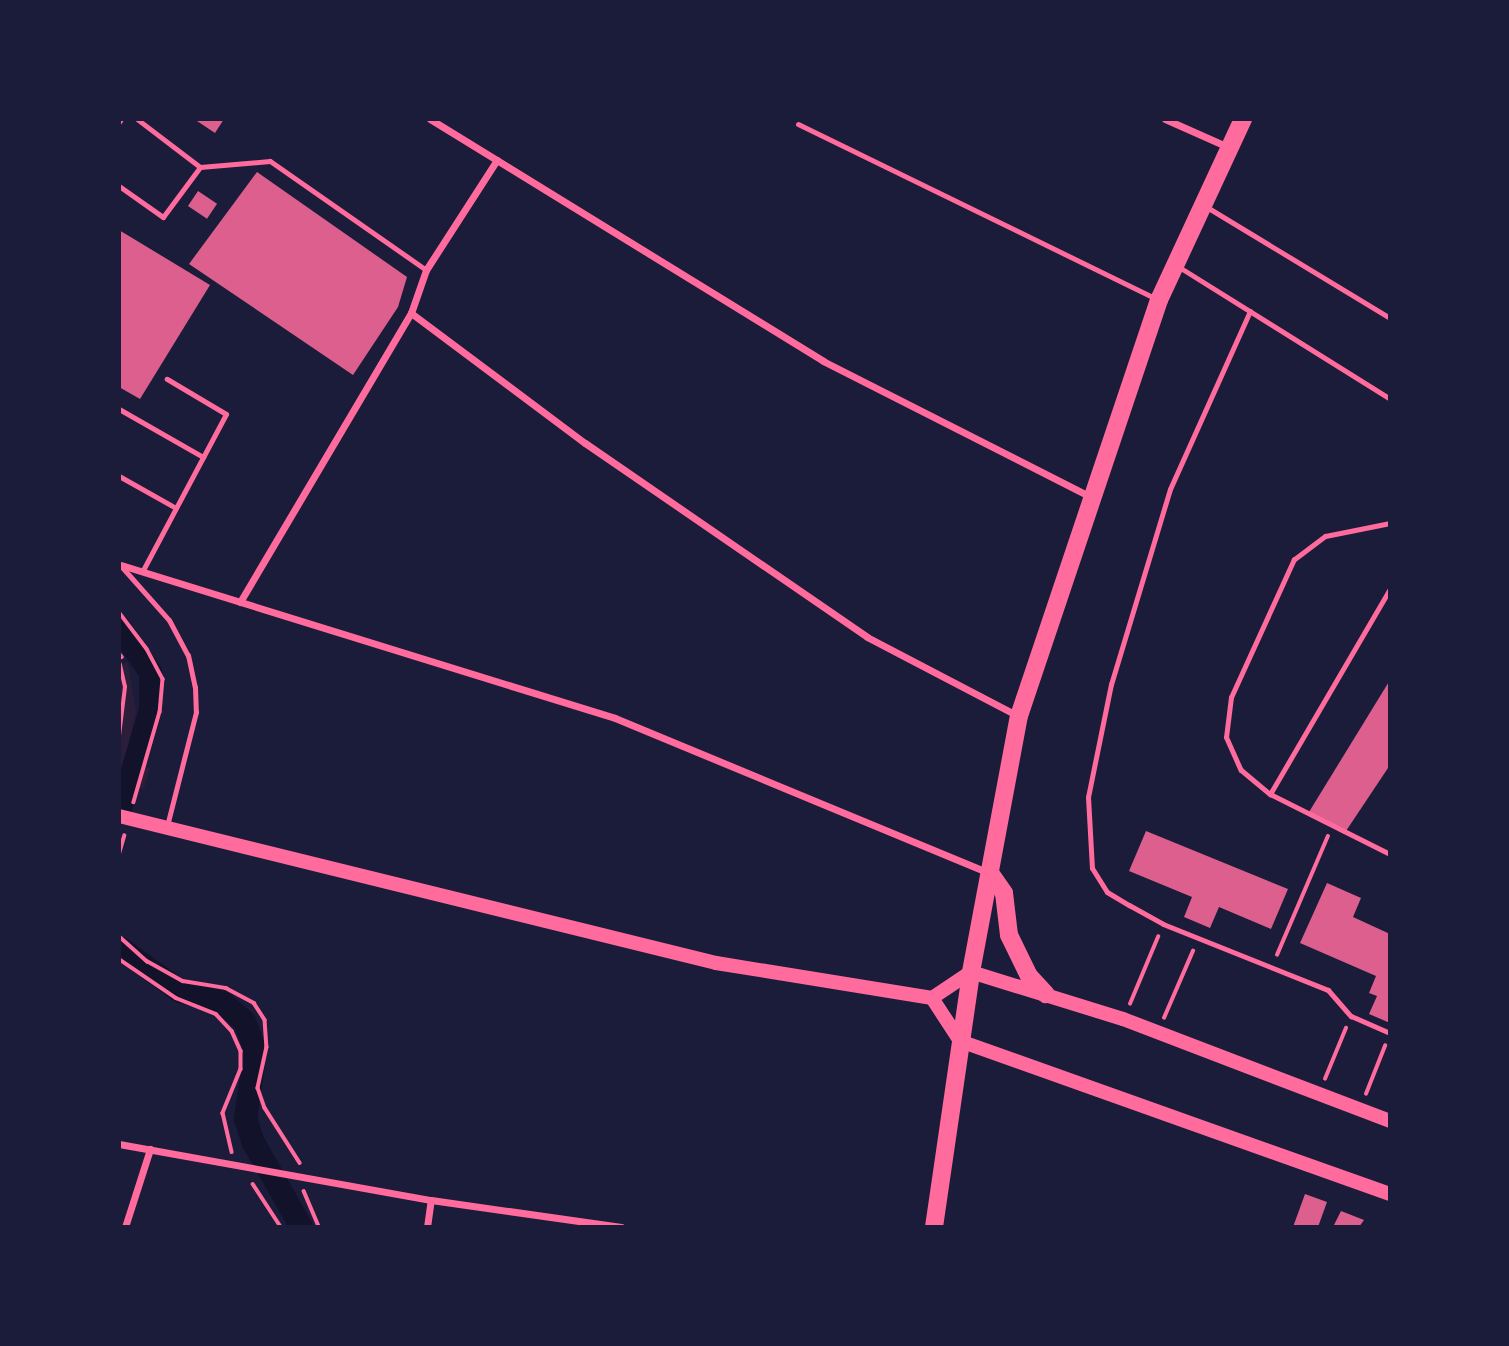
<!DOCTYPE html>
<style>
body{margin:0}
#map{position:relative;width:1509px;height:1346px;overflow:hidden;background:#1b1b3a;font-family:"Varela Round",sans-serif}
div>[style]{position:absolute}
[style*='--x']{left:calc(var(--x)*1px);top:calc(var(--y)*1px);width:calc(var(--w)*1px);rotate:calc(var(--a)*1deg)}
.green>*{inset:0;background:#2a1e3b}
.canal>*{height:23px;margin:-11.5px;padding:0 11.5px;transform-origin:11.5px;border-radius:11.5px;background:#12122b}
.building>*{inset:0;background:#dd5f8e;transform-origin:0 0}
.path>*{height:3.5px;margin:-1.75px;padding:0 1.75px;transform-origin:1.75px;border-radius:1.75px;background:#ff6b9d}
.service>*{height:5px;margin:-2.5px;padding:0 2.5px;transform-origin:2.5px;border-radius:2.5px;background:#ff6b9d}
.minor>*{height:7px;margin:-3.5px;padding:0 3.5px;transform-origin:3.5px;border-radius:3.5px;background:#ff6b9d}
.secondary>*{height:14px;margin:-7px;padding:0 7px;transform-origin:7px;border-radius:7px;background:#ff6b9d}
.primary>*{height:18px;margin:-9px;padding:0 9px;transform-origin:9px;border-radius:9px;background:#ff6b9d}
span{translate:-50% -50%;white-space:nowrap;text-align:center;line-height:1.15;-webkit-text-stroke:6px #1b1b3a;paint-order:stroke}
.frame{position:absolute;inset:0;border:121px solid #1b1b3a;pointer-events:none}
</style>
<div id="map">
<div class="green">
<i style="clip-path:polygon(128px 662px,136px 711px,125px 762px,150px 768px,144px 789px,119px 782px,119px 665px)"></i>
</div>
<div class="canal">
<i style="--x:119;--y:627;--w:55;--a:55.4"></i>
<i style="--x:150;--y:672;--w:38;--a:90"></i>
<i style="--x:150;--y:710;--w:107;--a:106.9"></i>
<i style="--x:119;--y:947;--w:75;--a:35.8"></i>
<i style="--x:180;--y:991;--w:43;--a:14.7"></i>
<i style="--x:222;--y:1002;--w:29;--a:41"></i>
<i style="--x:244;--y:1021;--w:31;--a:69"></i>
<i style="--x:255;--y:1050;--w:69;--a:98.4"></i>
<i style="--x:245;--y:1118;--w:25;--a:72"></i>
<i style="--x:253;--y:1142;--w:98;--a:60.5"></i>
</div>
<div class="building">
<i style="clip-path:polygon(194px 119px,224px 119px,215px 133px)"></i>
<i style="clip-path:polygon(257px 172px,407px 277px,398px 307px,353px 375px,189px 264px)"></i>
<i style="left:198px;top:191px;width:23px;height:18px;rotate:34deg"></i>
<i style="clip-path:polygon(119px 230px,210px 285px,140px 399px,119px 387px)"></i>
<i style="clip-path:polygon(1390px 680px,1390px 765px,1344px 834px,1309px 812px)"></i>
<i style="clip-path:polygon(1146px 831px,1288px 889px,1271px 929px,1219px 907px,1210px 928px,1184px 917px,1192px 897px,1129px 871px)"></i>
<i style="clip-path:polygon(1327px 883px,1361px 898px,1353px 917px,1390px 934px,1390px 1023px,1369px 1014px,1377px 996px,1369px 993px,1376px 976px,1300px 943px)"></i>
<i style="clip-path:polygon(1305px 1194px,1327px 1202px,1318px 1227px,1293px 1227px)"></i>
<i style="clip-path:polygon(1341px 1211px,1364px 1220px,1359px 1227px,1333px 1227px)"></i>
</div>
<div class="path">
<i style="--x:119;--y:612;--w:46;--a:52.9"></i>
<i style="--x:147;--y:649;--w:34;--a:62"></i>
<i style="--x:163;--y:679;--w:33;--a:95"></i>
<i style="--x:160;--y:712;--w:94;--a:106.1"></i>
<i style="--x:119;--y:653;--w:5;--a:53"></i>
<i style="--x:119;--y:736;--w:49;--a:-83"></i>
<i style="--x:125;--y:687;--w:23;--a:-103"></i>
<i style="--x:119;--y:854;--w:19;--a:-74"></i>
<i style="--x:119;--y:936;--w:38;--a:42"></i>
<i style="--x:147;--y:961;--w:41;--a:29.1"></i>
<i style="--x:183;--y:981;--w:44;--a:9.2"></i>
<i style="--x:226;--y:988;--w:32;--a:28"></i>
<i style="--x:254;--y:1003;--w:20;--a:57"></i>
<i style="--x:265;--y:1020;--w:27;--a:86"></i>
<i style="--x:267;--y:1047;--w:42;--a:102.4"></i>
<i style="--x:258;--y:1088;--w:21;--a:71"></i>
<i style="--x:265;--y:1108;--w:65;--a:57.5"></i>
<i style="--x:1277;--y:955;--w:129;--a:-66.8"></i>
<i style="--x:119;--y:959;--w:69;--a:34.4"></i>
<i style="--x:176;--y:998;--w:43;--a:21.8"></i>
<i style="--x:216;--y:1014;--w:23;--a:47"></i>
<i style="--x:232;--y:1031;--w:22;--a:66"></i>
<i style="--x:241;--y:1051;--w:18;--a:90"></i>
<i style="--x:241;--y:1069;--w:48;--a:112.2"></i>
<i style="--x:223;--y:1113;--w:40;--a:77"></i>
<i style="--x:1130;--y:1004;--w:73;--a:-67.3"></i>
<i style="--x:1164;--y:1018;--w:73;--a:-66.6"></i>
<i style="--x:1325;--y:1079;--w:55;--a:-67.6"></i>
<i style="--x:1366;--y:1094;--w:52;--a:-68.4"></i>
<i style="--x:253;--y:1184;--w:51;--a:56.9"></i>
<i style="--x:304;--y:1191;--w:39;--a:67"></i>
</div>
<div class="service">
<i style="--x:119;--y:122;--w:4;--a:-56"></i>
<i style="--x:798;--y:124;--w:399;--a:26"></i>
<i style="--x:200;--y:167;--w:70;--a:-4.9"></i>
<i style="--x:270;--y:161;--w:190;--a:34.9"></i>
<i style="--x:119;--y:186;--w:54;--a:35.2"></i>
<i style="--x:163;--y:217;--w:62;--a:-53.5"></i>
<i style="--x:200;--y:167;--w:79;--a:-142.7"></i>
<i style="--x:1205;--y:206;--w:216;--a:31.2"></i>
<i style="--x:1179;--y:267;--w:249;--a:32"></i>
<i style="--x:1250;--y:311;--w:195;--a:114.2"></i>
<i style="--x:1170;--y:489;--w:204;--a:106.8"></i>
<i style="--x:1111;--y:684;--w:115;--a:101.5"></i>
<i style="--x:1088;--y:797;--w:71;--a:86.8"></i>
<i style="--x:1092;--y:868;--w:28;--a:58"></i>
<i style="--x:1107;--y:892;--w:26;--a:31"></i>
<i style="--x:1129;--y:905;--w:39;--a:29"></i>
<i style="--x:1163;--y:924;--w:178;--a:21.8"></i>
<i style="--x:1328;--y:990;--w:35;--a:49"></i>
<i style="--x:1351;--y:1016;--w:43;--a:23.6"></i>
<i style="--x:119;--y:409;--w:97;--a:29.7"></i>
<i style="--x:119;--y:476;--w:65;--a:29.3"></i>
<i style="--x:1390;--y:523;--w:66;--a:168.7"></i>
<i style="--x:1325;--y:536;--w:39;--a:143"></i>
<i style="--x:1294;--y:559;--w:152;--a:114.5"></i>
<i style="--x:1231;--y:697;--w:40;--a:97.1"></i>
<i style="--x:1226;--y:737;--w:36;--a:66"></i>
<i style="--x:1241;--y:770;--w:38;--a:40"></i>
<i style="--x:1270;--y:794;--w:134;--a:26.6"></i>
<i style="--x:121;--y:566;--w:72;--a:48.4"></i>
<i style="--x:169;--y:620;--w:40;--a:62"></i>
<i style="--x:188;--y:655;--w:33;--a:78"></i>
<i style="--x:195;--y:687;--w:25;--a:88"></i>
<i style="--x:196;--y:712;--w:118;--a:104.3"></i>
<i style="--x:142;--y:572;--w:179;--a:-62"></i>
<i style="--x:226;--y:414;--w:69;--a:-149.3"></i>
<i style="--x:1270;--y:794;--w:238;--a:-59.7"></i>
</div>
<div class="minor">
<i style="--x:430;--y:119;--w:462;--a:31.6"></i>
<i style="--x:823;--y:361;--w:298;--a:26.9"></i>
<i style="--x:1165;--y:119;--w:69;--a:24"></i>
<i style="--x:411;--y:313;--w:217;--a:36.8"></i>
<i style="--x:585;--y:443;--w:342;--a:34.5"></i>
<i style="--x:867;--y:637;--w:170;--a:27.6"></i>
<i style="--x:121;--y:565;--w:517;--a:17.21"></i>
<i style="--x:615;--y:718;--w:405;--a:22.5"></i>
<i style="--x:240;--y:602;--w:336;--a:-59.4"></i>
<i style="--x:411;--y:313;--w:46;--a:-70.8"></i>
<i style="--x:426;--y:270;--w:131;--a:-57.2"></i>
<i style="--x:119;--y:1144;--w:317;--a:10.2"></i>
<i style="--x:431;--y:1200;--w:192;--a:8.1"></i>
<i style="--x:125;--y:1227;--w:82;--a:-72.2"></i>
<i style="--x:427;--y:1227;--w:27;--a:-82"></i>
</div>
<div class="secondary">
<i style="--x:119;--y:816;--w:615;--a:13.83"></i>
<i style="--x:716;--y:963;--w:219;--a:9.2"></i>
<i style="--x:932;--y:998;--w:47;--a:-33.7"></i>
<i style="--x:971;--y:972;--w:159;--a:17.2"></i>
<i style="--x:1123;--y:1019;--w:286;--a:20.9"></i>
<i style="--x:932;--y:998;--w:51;--a:56.9"></i>
<i style="--x:960;--y:1041;--w:456;--a:19.6"></i>
</div>
<div class="primary">
<i style="--x:990;--y:873;--w:24;--a:55"></i>
<i style="--x:1004;--y:893;--w:42;--a:83.2"></i>
<i style="--x:1009;--y:935;--w:46;--a:64"></i>
<i style="--x:1029;--y:976;--w:25;--a:47"></i>
<i style="--x:934;--y:1227;--w:258;--a:-81.7"></i>
<i style="--x:971;--y:972;--w:260;--a:-79.4"></i>
<i style="--x:1019;--y:716;--w:439;--a:-71.4"></i>
<i style="--x:1159;--y:300;--w:200;--a:-65.1"></i>
</div>
<div class="frame"></div>
</div>
